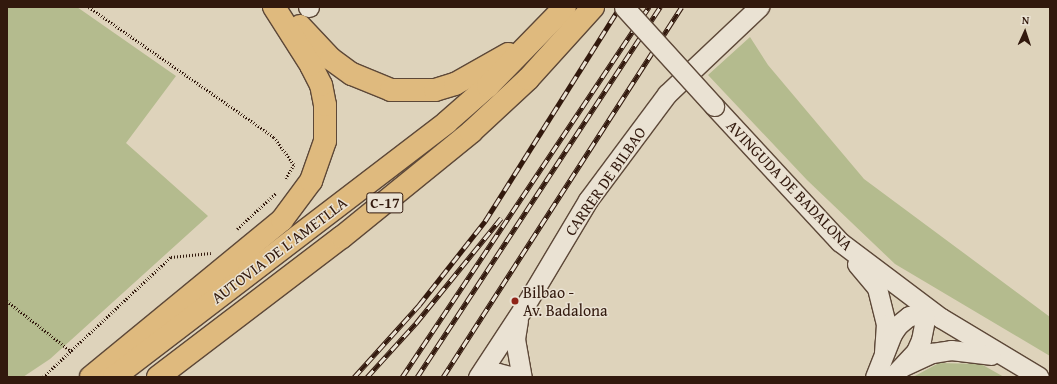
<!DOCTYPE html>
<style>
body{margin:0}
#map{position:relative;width:1057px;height:384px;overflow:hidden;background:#ded3bb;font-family:"Gentium Book Plus",serif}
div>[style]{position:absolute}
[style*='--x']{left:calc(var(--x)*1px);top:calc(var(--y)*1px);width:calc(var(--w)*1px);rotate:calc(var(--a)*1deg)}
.green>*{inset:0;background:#b4bb8e}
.path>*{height:2.5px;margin-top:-1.25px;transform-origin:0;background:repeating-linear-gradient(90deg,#32190d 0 1px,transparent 0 3px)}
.roads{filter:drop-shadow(1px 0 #5d4838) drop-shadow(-1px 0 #5d4838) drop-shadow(0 1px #5d4838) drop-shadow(0 -1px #5d4838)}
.minor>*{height:19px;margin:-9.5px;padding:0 9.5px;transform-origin:9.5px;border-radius:9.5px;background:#eae2d3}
.highway>*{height:22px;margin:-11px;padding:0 11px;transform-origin:11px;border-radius:11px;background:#dfba7e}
.rail>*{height:4.5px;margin-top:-2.25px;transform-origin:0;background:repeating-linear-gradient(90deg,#eae2d3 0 9px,#32190d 0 18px);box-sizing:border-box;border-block:1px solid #32190d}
.bridges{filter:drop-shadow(1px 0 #5d4838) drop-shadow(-1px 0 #5d4838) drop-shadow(0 1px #5d4838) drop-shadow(0 -1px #5d4838)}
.minor-bridge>*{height:19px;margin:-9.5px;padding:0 9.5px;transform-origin:9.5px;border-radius:9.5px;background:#eae2d3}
.dots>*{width:11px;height:11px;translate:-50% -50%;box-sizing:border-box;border:2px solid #eae2d3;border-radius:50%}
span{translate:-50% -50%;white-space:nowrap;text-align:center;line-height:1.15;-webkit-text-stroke:3px #eae2d3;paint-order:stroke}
.shield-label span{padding:1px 3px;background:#eae2d3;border:1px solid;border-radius:3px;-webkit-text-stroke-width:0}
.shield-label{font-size:15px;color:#32190d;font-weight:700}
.street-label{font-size:16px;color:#32190d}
.poi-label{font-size:16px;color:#32190d}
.left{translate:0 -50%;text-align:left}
.frame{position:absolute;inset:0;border:8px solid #32190d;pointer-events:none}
.north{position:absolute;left:1005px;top:12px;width:40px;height:40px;-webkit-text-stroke:3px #eae2d3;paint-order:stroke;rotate:3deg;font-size:11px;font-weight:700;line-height:16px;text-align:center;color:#32190d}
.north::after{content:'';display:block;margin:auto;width:14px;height:18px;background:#32190d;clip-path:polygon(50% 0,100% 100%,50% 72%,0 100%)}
</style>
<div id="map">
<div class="green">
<i style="clip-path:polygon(7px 7px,77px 7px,176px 76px,126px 143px,208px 216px,50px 359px,23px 377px,7px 377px)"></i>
<i style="clip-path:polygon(750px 37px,768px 65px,864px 179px,1050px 317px,1050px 356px,895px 264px,807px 180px,708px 75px)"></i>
<i style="clip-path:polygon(939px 363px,981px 364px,1004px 377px,913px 377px)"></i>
</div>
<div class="path">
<i style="--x:89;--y:7;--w:226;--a:35.1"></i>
<i style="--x:274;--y:137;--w:34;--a:54"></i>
<i style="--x:294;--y:165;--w:16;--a:120"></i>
<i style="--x:237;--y:229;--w:53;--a:-42.7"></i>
<i style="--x:7;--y:301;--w:83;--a:38.1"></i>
<i style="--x:43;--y:377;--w:175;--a:-43.2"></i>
<i style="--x:171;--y:257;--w:40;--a:-5.7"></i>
</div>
<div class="roads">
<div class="minor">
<i style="--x:308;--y:7;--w:1;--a:0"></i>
<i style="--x:714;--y:106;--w:185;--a:47.2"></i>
<i style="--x:840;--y:242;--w:126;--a:37"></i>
<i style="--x:941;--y:318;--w:114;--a:31"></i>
<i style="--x:857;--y:264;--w:31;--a:50"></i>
<i style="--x:877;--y:288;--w:37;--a:76"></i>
<i style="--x:886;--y:324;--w:29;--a:94"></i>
<i style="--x:518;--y:320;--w:19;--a:99"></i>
<i style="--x:515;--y:339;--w:39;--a:80"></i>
<i style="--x:904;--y:366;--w:31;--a:-25"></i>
<i style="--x:932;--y:353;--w:19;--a:-9"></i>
<i style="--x:951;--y:350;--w:40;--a:7.1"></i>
<i style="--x:478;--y:377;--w:87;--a:-56.7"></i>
<i style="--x:526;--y:304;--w:121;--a:-59.2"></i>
<i style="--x:588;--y:200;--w:132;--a:-53.3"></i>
<i style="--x:667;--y:94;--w:127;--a:-43.4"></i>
<i style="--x:482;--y:377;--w:16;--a:-14"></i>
<i style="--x:498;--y:373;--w:16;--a:14"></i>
<i style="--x:875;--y:377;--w:46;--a:-68.4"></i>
<i style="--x:892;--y:334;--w:11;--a:-56"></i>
<i style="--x:898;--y:325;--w:14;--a:-39"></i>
<i style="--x:909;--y:316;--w:24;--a:-7"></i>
<i style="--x:892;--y:377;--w:35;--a:-47"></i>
<i style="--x:916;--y:351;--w:12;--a:-66"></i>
<i style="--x:921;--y:340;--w:20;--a:-79"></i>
<i style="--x:925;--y:320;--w:17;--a:-107"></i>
</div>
<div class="highway">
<i style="--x:300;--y:26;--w:45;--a:46.8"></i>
<i style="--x:331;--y:59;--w:26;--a:36"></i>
<i style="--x:352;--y:74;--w:42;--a:22.3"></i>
<i style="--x:391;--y:90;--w:44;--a:0"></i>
<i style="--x:435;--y:90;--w:21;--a:-17"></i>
<i style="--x:455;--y:84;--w:61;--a:-29.5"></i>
<i style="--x:91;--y:377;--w:247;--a:-39.4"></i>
<i style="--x:282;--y:220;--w:49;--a:-53.4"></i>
<i style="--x:311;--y:181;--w:42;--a:-70.7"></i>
<i style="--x:325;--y:141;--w:36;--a:-90"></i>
<i style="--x:325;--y:105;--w:20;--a:-101"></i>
<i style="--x:321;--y:85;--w:22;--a:-117"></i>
<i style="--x:311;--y:65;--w:69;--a:-122.5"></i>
<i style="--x:114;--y:377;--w:419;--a:-37.4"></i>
<i style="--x:447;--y:122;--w:55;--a:-41.3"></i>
<i style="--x:488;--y:86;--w:110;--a:-45.7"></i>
<i style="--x:158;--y:377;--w:231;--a:-37.3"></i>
<i style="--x:342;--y:237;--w:166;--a:-39.1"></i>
<i style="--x:471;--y:132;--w:78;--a:-42.9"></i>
<i style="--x:528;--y:79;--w:97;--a:-47.9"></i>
</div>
</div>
<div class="rail">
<i style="--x:354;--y:377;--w:97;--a:-47.9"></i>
<i style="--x:419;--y:305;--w:107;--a:-51.8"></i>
<i style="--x:485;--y:221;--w:253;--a:-57.8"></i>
<i style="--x:367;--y:377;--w:73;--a:-47.8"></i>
<i style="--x:416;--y:323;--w:135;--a:-51"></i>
<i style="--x:402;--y:377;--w:445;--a:-56.3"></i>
<i style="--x:417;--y:377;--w:443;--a:-56.7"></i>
<i style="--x:443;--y:377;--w:440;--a:-57.2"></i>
</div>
<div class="bridges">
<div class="minor-bridge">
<i style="--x:624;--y:7;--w:134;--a:47.7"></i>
</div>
</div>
<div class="dots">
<i style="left:515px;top:301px;background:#8f2418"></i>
</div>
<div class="shield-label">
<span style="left:385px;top:203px">C-17</span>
</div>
<div class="street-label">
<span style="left:605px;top:181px;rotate:-55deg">CARRER DE BILBAO</span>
<span style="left:790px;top:185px;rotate:46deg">AVINGUDA DE BADALONA</span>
<span style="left:279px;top:250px;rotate:-37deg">AUTOVIA DE L'AMETLLA</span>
</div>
<div class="poi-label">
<span class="left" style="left:523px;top:301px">Bilbao -<br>Av. Badalona</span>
</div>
<div class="frame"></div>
<div class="north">N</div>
</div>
